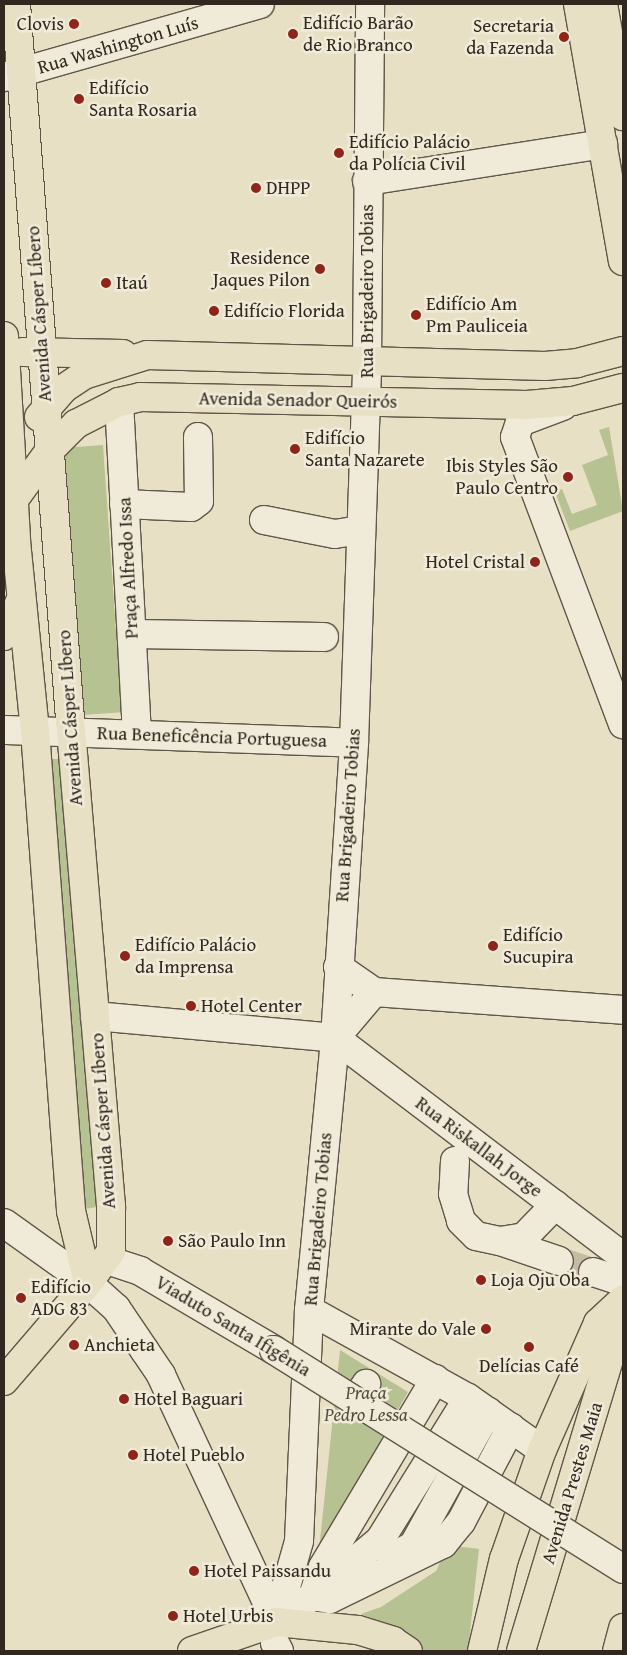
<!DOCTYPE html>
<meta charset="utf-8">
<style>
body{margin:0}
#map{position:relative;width:627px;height:1655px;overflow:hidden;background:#e8e0c4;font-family:"Gentium Book Plus",serif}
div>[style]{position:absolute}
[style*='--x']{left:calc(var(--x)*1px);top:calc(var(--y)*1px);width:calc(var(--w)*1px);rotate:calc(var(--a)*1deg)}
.green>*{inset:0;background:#b7c293;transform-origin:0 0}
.minor-tunnel>*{height:28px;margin-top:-14px;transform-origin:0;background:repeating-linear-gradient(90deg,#c4bba3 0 28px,transparent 0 42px)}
.roads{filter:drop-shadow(1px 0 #605648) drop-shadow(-1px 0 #605648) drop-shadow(0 1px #605648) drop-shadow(0 -1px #605648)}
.minor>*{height:28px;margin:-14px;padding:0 14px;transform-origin:14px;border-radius:14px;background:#f0ebd9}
.major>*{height:28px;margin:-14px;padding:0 14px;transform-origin:14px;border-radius:14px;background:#e8e0c4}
.highway>*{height:28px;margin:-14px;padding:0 14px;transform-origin:14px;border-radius:14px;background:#e8e0c4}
.bridges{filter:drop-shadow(1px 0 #605648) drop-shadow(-1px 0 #605648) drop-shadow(0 1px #605648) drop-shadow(0 -1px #605648)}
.minor-bridge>*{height:28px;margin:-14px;padding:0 14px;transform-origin:14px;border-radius:14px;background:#f0ebd9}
.dots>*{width:14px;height:14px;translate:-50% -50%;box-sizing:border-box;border:2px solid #f0ebd9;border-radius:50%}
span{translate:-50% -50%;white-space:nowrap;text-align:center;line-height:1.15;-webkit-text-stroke:5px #f0ebd9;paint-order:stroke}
.poi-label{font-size:19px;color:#32281f}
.left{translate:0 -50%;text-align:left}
.right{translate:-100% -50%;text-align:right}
.street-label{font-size:19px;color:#32281f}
.park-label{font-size:19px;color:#534e3c;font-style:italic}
.frame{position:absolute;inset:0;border:5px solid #32281f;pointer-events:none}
</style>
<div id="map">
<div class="green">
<i style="clip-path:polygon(609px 427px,623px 511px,570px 531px,555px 492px,562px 489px,572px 514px,597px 505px,582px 465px,608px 455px,599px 430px)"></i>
<i style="left:103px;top:445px;width:268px;height:39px;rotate:86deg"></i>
<i style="clip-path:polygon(50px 759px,59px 759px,97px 1207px,85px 1209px)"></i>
<i style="clip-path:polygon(340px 1350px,408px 1392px,319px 1550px)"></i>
<i style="clip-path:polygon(448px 1545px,479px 1549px,468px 1651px,425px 1651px,402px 1631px,361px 1614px,381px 1607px,436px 1571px)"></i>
</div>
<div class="minor-tunnel">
<i style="--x:559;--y:1261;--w:36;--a:18"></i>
</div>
<div class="roads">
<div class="minor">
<i style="--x:4;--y:77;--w:266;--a:-15.9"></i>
<i style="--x:367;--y:181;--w:239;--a:-8.9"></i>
<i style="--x:119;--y:402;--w:332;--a:86.9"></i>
<i style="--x:563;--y:406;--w:46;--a:159.6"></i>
<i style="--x:520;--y:422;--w:16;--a:108"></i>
<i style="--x:515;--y:437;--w:307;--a:69.4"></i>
<i style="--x:124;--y:504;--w:67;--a:2.6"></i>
<i style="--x:191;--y:507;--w:10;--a:-37"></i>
<i style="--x:199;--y:501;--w:64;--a:-90.9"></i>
<i style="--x:264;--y:520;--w:72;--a:11.2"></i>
<i style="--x:335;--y:534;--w:26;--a:-9"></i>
<i style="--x:132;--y:634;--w:192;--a:0.9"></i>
<i style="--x:4;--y:730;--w:350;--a:2.1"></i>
<i style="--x:338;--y:967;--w:44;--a:34.8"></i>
<i style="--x:374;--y:992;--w:250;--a:4.1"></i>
<i style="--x:95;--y:1016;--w:241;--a:5.2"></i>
<i style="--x:335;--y:1038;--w:362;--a:37.2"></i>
<i style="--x:335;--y:1038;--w:60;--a:-49.7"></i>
<i style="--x:455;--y:1161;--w:33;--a:93"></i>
<i style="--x:453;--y:1194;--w:28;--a:73"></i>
<i style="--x:461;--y:1221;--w:21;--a:45"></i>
<i style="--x:476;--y:1236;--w:25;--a:12"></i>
<i style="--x:500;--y:1241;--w:24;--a:-9"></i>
<i style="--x:524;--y:1237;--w:45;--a:-45.9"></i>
<i style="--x:4;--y:1223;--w:103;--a:35.5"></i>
<i style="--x:88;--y:1283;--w:38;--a:42"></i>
<i style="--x:116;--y:1308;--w:52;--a:56"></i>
<i style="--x:145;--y:1351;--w:29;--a:56"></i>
<i style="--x:161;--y:1375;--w:272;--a:65"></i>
<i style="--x:500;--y:1241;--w:62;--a:18.7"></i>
<i style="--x:107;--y:1260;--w:35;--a:18"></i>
<i style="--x:140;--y:1271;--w:156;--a:30.5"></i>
<i style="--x:593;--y:1272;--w:32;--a:18"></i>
<i style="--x:309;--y:1310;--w:182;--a:29"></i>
<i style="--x:468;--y:1398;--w:90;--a:35.1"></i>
<i style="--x:354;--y:1402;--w:22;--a:-56"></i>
<i style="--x:392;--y:1557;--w:24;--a:-28"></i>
<i style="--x:413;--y:1546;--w:154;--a:-60.9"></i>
<i style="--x:315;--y:1590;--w:24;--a:-71"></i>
<i style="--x:323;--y:1567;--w:219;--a:-59.2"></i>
<i style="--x:313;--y:1596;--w:17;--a:10"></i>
<i style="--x:330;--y:1599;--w:126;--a:-26"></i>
<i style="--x:443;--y:1544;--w:28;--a:-51"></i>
<i style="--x:461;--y:1522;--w:107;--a:-62.2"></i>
<i style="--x:276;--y:1622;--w:84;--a:-74.1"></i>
<i style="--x:299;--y:1541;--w:231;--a:-87.5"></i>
<i style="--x:309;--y:1310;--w:273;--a:-84.5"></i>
<i style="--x:335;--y:1038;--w:296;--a:-86.3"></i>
<i style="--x:354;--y:743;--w:380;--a:-88"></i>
<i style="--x:367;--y:363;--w:359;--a:-89.5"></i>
<i style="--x:276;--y:1622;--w:45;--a:-35.1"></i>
<i style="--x:313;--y:1596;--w:87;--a:-39.9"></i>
<i style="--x:380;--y:1540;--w:167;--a:-58.2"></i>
<i style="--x:275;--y:1643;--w:9;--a:63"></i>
</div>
<div class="major">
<i style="--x:4;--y:336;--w:205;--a:86.6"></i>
<i style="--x:16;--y:541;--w:191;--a:84.3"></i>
<i style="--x:35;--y:731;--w:481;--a:85.7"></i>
<i style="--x:71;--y:1211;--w:74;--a:76.7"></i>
<i style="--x:23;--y:352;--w:100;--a:1.1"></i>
<i style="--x:39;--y:417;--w:37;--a:-49"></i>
<i style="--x:63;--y:389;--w:25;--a:-34"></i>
<i style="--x:84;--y:375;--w:66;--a:-17.6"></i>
<i style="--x:147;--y:355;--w:398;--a:1.6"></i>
<i style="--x:545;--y:366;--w:32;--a:-5"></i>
<i style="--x:577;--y:363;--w:48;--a:-14.6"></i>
<i style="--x:13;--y:501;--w:63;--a:-54"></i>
<i style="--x:50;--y:450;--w:37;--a:-45"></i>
<i style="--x:76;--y:424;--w:48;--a:-27.1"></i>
<i style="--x:119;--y:402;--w:22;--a:-13"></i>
<i style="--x:140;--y:397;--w:387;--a:1.2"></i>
<i style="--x:527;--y:405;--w:46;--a:-5"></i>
<i style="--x:573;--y:401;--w:52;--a:-14.6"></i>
<i style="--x:4;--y:636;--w:41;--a:-65.3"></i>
<i style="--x:4;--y:1381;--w:129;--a:-49.4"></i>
<i style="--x:88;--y:1283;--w:39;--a:-54"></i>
<i style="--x:111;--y:1251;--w:45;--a:-90"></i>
<i style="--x:111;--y:1206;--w:476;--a:-94.8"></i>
<i style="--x:71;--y:732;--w:730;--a:-94.32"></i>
<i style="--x:192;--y:1651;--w:89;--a:-19"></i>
<i style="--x:276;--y:1622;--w:82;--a:5.6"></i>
<i style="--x:358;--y:1630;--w:37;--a:17"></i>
<i style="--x:393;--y:1641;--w:18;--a:34"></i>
</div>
<div class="highway">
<i style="--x:578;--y:4;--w:261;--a:80.1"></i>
<i style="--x:603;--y:4;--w:114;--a:79.9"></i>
<i style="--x:482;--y:1651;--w:95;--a:-76.6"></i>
<i style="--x:504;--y:1559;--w:115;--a:-70.8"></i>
<i style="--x:542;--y:1450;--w:139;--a:-66.2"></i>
<i style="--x:598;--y:1323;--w:34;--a:-43"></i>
<i style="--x:521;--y:1651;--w:352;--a:-73.2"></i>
<i style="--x:617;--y:1651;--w:24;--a:-75"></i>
</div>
</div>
<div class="bridges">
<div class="minor-bridge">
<i style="--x:274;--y:1350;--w:412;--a:32.1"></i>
</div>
</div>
<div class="dots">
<i style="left:74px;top:24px;background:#8f2418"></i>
<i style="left:293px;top:34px;background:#8f2418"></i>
<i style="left:564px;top:37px;background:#8f2418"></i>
<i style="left:79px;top:99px;background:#8f2418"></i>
<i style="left:339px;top:153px;background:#8f2418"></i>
<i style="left:256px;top:188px;background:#8f2418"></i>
<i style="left:320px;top:269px;background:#8f2418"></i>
<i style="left:106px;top:283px;background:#8f2418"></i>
<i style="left:214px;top:311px;background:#8f2418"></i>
<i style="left:416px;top:315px;background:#8f2418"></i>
<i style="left:295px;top:449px;background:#8f2418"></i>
<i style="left:568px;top:477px;background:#8f2418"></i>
<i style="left:535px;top:562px;background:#8f2418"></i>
<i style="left:493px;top:946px;background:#8f2418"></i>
<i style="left:125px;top:956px;background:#8f2418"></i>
<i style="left:191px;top:1006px;background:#8f2418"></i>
<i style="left:168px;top:1241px;background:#8f2418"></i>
<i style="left:481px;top:1280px;background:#8f2418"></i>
<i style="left:21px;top:1298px;background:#8f2418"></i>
<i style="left:486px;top:1329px;background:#8f2418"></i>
<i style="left:74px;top:1345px;background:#8f2418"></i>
<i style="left:529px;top:1347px;background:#8f2418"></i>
<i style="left:124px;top:1399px;background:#8f2418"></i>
<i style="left:133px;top:1455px;background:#8f2418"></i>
<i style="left:194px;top:1571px;background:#8f2418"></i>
<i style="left:173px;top:1616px;background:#8f2418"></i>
</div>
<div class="poi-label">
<span class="left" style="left:303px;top:34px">Edifício Barão<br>de Rio Branco</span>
<span class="right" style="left:64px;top:24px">Clovis</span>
<span class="right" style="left:554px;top:37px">Secretaria<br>da Fazenda</span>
<span class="left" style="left:89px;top:99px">Edifício<br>Santa Rosaria</span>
<span class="left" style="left:349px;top:153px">Edifício Palácio<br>da Polícia Civil</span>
<span class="left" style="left:266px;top:188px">DHPP</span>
<span class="right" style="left:310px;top:269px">Residence<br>Jaques Pilon</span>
<span class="left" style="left:116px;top:283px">Itaú</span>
<span class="left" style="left:426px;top:315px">Edifício Am<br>Pm Pauliceia</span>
<span class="left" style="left:224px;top:311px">Edifício Florida</span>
<span class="left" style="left:305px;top:449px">Edifício<br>Santa Nazarete</span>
<span class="right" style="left:558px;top:477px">Ibis Styles São<br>Paulo Centro</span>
<span class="right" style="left:525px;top:562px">Hotel Cristal</span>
<span class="left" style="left:503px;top:946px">Edifício<br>Sucupira</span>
<span class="left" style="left:135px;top:956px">Edifício Palácio<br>da Imprensa</span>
<span class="left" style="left:201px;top:1006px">Hotel Center</span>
<span class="left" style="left:178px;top:1241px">São Paulo Inn</span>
<span class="left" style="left:491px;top:1280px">Loja Oju Oba</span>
<span class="left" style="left:31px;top:1298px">Edifício<br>ADG 83</span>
<span class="right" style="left:476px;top:1329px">Mirante do Vale</span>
<span class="left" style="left:84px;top:1345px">Anchieta</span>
<span style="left:529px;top:1366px">Delícias Café</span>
<span class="left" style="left:134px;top:1399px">Hotel Baguari</span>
<span class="left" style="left:143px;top:1455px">Hotel Pueblo</span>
<span class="left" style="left:204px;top:1571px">Hotel Paissandu</span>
<span class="left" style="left:183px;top:1616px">Hotel Urbis</span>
</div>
<div class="street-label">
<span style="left:118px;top:45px;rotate:-16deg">Rua Washington Luís</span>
<span style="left:367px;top:291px;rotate:-90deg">Rua Brigadeiro Tobias</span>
<span style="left:39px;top:314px;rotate:-94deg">Avenida Cásper Líbero</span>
<span style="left:298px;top:400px;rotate:1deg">Avenida Senador Queirós</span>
<span style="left:128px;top:568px;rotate:-93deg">Praça Alfredo Issa</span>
<span style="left:70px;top:718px;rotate:-94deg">Avenida Cásper Líbero</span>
<span style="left:212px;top:737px;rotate:2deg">Rua Beneficência Portuguesa</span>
<span style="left:348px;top:815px;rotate:-86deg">Rua Brigadeiro Tobias</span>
<span style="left:103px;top:1121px;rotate:-94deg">Avenida Cásper Líbero</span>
<span style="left:479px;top:1147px;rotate:37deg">Rua Riskallah Jorge</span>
<span style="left:318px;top:1219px;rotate:-85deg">Rua Brigadeiro Tobias</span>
<span style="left:233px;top:1326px;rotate:31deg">Viaduto Santa Ifigênia</span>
<span style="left:572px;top:1483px;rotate:-73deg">Avenida Prestes Maia</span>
</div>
<div class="park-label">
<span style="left:366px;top:1404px">Praça<br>Pedro Lessa</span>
</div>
<div class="frame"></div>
</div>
